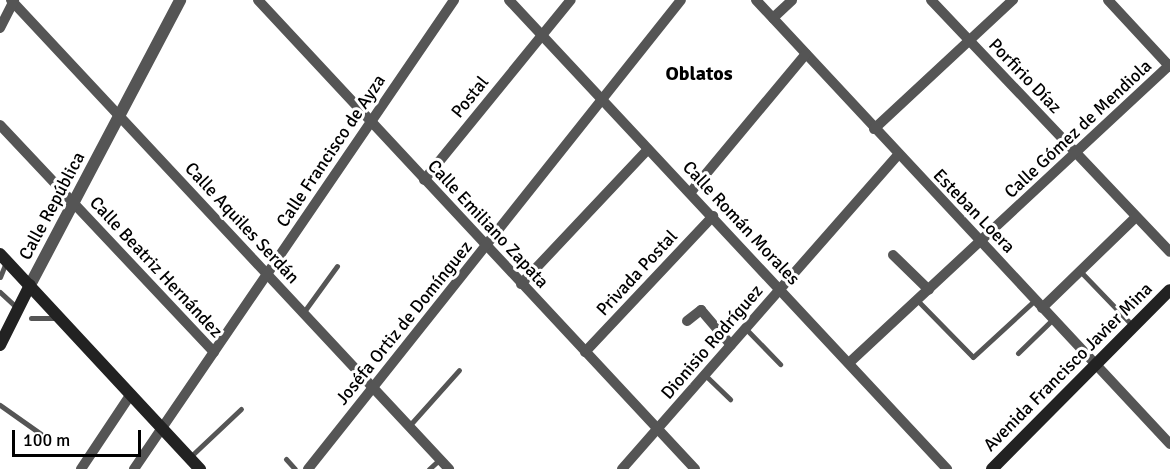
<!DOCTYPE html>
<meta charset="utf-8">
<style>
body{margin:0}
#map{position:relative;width:1170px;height:469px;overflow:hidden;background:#fff;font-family:Signika,sans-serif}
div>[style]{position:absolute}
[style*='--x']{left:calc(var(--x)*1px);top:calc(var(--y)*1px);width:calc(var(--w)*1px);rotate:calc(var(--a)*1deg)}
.service>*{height:5px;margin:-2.5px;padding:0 2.5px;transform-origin:2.5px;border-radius:2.5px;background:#555}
.minor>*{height:10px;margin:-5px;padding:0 5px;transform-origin:5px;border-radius:5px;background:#555}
.tertiary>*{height:12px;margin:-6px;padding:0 6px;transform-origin:6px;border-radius:6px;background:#555}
.secondary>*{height:12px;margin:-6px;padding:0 6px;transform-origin:6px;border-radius:6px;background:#222}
span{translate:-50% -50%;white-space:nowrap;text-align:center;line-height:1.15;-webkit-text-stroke:6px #fff;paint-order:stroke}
.street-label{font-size:18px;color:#000}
.neighbourhood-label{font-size:20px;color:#000;font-weight:700}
.scale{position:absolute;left:12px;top:430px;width:129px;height:27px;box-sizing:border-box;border:3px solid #000;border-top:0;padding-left:8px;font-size:18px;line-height:21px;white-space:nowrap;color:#000;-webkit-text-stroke:4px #fff;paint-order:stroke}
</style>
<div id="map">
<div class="service">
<i style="--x:1080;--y:271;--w:76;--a:46.1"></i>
<i style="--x:0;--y:277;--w:16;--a:-68"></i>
<i style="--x:0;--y:292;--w:23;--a:43"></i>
<i style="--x:918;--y:301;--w:78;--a:45.5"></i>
<i style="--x:973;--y:357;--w:84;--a:-42.6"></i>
<i style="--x:303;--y:313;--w:58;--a:-54.1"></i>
<i style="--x:31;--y:318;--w:28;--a:0"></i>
<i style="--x:746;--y:329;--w:49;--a:45.8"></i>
<i style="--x:1018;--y:353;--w:49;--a:-44.2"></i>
<i style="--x:705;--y:375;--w:35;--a:44"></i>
<i style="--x:0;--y:405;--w:50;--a:35.3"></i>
<i style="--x:409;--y:426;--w:75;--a:-48.2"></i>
<i style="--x:190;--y:457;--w:70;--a:-43.3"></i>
<i style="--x:286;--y:459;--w:13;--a:48"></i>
<i style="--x:429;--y:469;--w:15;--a:-42"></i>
</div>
<div class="minor">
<i style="--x:11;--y:0;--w:642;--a:46.96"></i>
<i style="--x:258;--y:0;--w:641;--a:47.02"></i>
<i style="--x:509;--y:0;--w:642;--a:46.96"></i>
<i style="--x:756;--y:0;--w:607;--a:47"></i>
<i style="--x:931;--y:0;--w:347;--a:46.5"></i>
<i style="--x:1108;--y:0;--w:91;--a:47.2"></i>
<i style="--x:773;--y:18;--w:26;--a:-43"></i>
<i style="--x:0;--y:28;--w:31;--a:-63"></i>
<i style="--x:0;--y:125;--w:312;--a:46.7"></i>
<i style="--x:874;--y:129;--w:190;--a:-42.9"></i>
<i style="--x:424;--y:180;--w:232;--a:-50.8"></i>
<i style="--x:690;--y:193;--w:181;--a:-50.2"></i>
<i style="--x:893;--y:255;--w:50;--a:44.2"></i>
<i style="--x:521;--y:284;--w:185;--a:-46.7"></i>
<i style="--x:1042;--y:308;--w:131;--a:-44.1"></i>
<i style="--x:687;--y:321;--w:18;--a:-38"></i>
<i style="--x:701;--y:310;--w:46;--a:49.4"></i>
<i style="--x:585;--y:352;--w:187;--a:-46.7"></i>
<i style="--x:850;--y:362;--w:437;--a:-42.9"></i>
<i style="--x:81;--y:469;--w:90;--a:-56.3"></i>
<i style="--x:134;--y:469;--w:568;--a:-55.69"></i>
<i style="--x:308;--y:469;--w:599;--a:-51.5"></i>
<i style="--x:622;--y:469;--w:418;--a:-48.7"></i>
</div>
<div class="tertiary">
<i style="--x:30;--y:285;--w:322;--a:-62.2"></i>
</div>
<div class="secondary">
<i style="--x:0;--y:254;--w:294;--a:47.1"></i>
<i style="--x:0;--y:345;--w:67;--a:-63.4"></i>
<i style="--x:992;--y:469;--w:252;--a:-45.2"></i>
</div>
<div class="street-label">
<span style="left:1025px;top:76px;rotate:46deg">Porfirio Díaz</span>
<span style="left:470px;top:97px;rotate:-51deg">Postal</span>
<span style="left:1078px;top:129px;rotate:-43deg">Calle Gómez de Mendiola</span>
<span style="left:331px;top:151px;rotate:-56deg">Calle Francisco de Ayza</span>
<span style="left:52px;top:206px;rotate:-62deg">Calle República</span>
<span style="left:974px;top:211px;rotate:46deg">Esteban Loera</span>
<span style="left:242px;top:223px;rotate:47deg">Calle Aquiles Serdán</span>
<span style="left:741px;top:223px;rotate:47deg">Calle Román Morales</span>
<span style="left:488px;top:224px;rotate:47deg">Calle Emiliano Zapata</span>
<span style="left:156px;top:267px;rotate:47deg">Calle Beatriz Hernández</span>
<span style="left:637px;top:273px;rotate:-47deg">Privada Postal</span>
<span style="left:404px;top:323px;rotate:-51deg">Joséfa Ortiz de Domínguez</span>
<span style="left:712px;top:342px;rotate:-49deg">Dionisio Rodríguez</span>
<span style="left:1068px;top:367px;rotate:-45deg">Avenida Francisco Javier Mina</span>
</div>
<div class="neighbourhood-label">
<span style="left:699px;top:73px">Oblatos</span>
</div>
<div class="scale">100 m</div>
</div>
